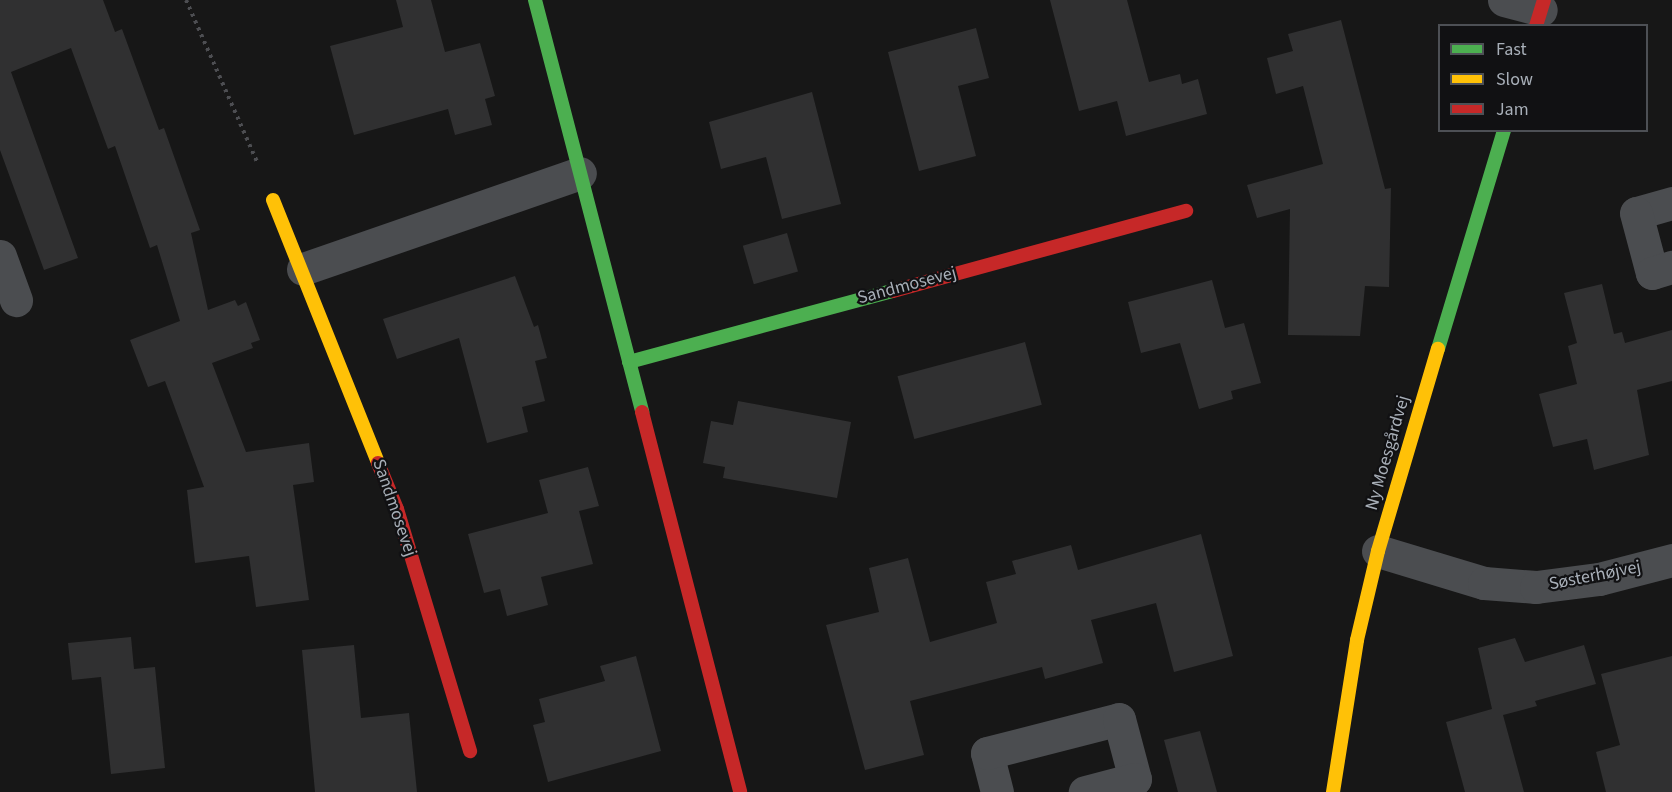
<!DOCTYPE html>
<meta charset="utf-8">
<style>
body{margin:0}
#map{position:relative;width:1672px;height:792px;overflow:hidden;background:#171717;font-family:"Source Sans 3",sans-serif}
div>[style]{position:absolute}
[style*='--x']{left:calc(var(--x)*1px);top:calc(var(--y)*1px);width:calc(var(--w)*1px);rotate:calc(var(--a)*1deg)}
.building>*{inset:0;background:#303031;transform-origin:0 0}
.path>*{height:4px;margin-top:-2px;transform-origin:0;background:repeating-linear-gradient(90deg,#4d4e52 0 3px,transparent 0 7.5px)}
.street>*{height:33px;margin:-16.5px;padding:0 16.5px;transform-origin:16.5px;border-radius:16.5px;background:#4b4d50}
.fast>*{height:14px;margin:-7px;padding:0 7px;transform-origin:7px;border-radius:7px;background:#4caf50}
.slow>*{height:14px;margin:-7px;padding:0 7px;transform-origin:7px;border-radius:7px;background:#ffc107}
.jam>*{height:14px;margin:-7px;padding:0 7px;transform-origin:7px;border-radius:7px;background:#c62828}
span{translate:-50% -50%;white-space:nowrap;text-align:center;line-height:1.15;-webkit-text-stroke:4.5px #111113;paint-order:stroke}
.street-label{font-size:18px;color:#a8afb8}
.legend{position:absolute;left:1438px;top:24px;width:210px;height:108px;box-sizing:border-box;background:#111113;border:2px solid #4d5055;margin:0;padding:8px 10px;list-style:none;font-size:18px;color:#a8afb8}
.legend li{display:flex;align-items:center;gap:12px;height:30px}
.legend b{width:30px;border:2px solid #4d5055}
</style>
<div id="map">
<div class="building">
<i style="clip-path:polygon(0 0,103px 0,115px 32px,122px 29px,159px 130px,164px 128px,200px 230px,191px 233px,208px 310px,235px 300px,238px 306px,246px 302px,260px 340px,251px 343px,253px 348px,212px 363px,246px 452px,309px 443px,314px 482px,293px 485px,309px 600px,256px 607px,249px 556px,195px 563px,187px 490px,204px 487px,165px 381px,148px 387px,130px 340px,180px 321px,157px 245px,150px 248px,115px 146px,108px 149px,71px 48px,11px 72px,78px 258px,44px 270px,0 150px)"></i>
<i style="clip-path:polygon(396px 0,431px 0,445px 52px,480px 43px,495px 96px,485px 99px,492px 125px,455px 135px,448px 109px,354px 135px,330px 46px,403px 27px)"></i>
<i style="clip-path:polygon(1050px 0,1127px 0,1149px 82px,1180px 74px,1182px 84px,1198px 79px,1207px 114px,1126px 136px,1117px 101px,1079px 111px)"></i>
<i style="clip-path:polygon(1341px 20px,1385px 189px,1391px 188px,1389px 287px,1365px 286px,1360px 336px,1288px 335px,1290px 209px,1257px 218px,1247px 185px,1323px 164px,1303px 86px,1276px 94px,1267px 58px,1293px 51px,1288px 34px)"></i>
<i style="clip-path:polygon(976px 28px,989px 78px,958px 86px,976px 156px,919px 171px,888px 52px)"></i>
<i style="clip-path:polygon(812px 92px,841px 204px,782px 219px,766px 157px,721px 169px,709px 122px)"></i>
<i style="left:787px;top:233px;width:40px;height:46px;rotate:74deg"></i>
<i style="clip-path:polygon(515px 276px,534px 327px,538px 325px,547px 358px,535px 361px,545px 401px,522px 407px,528px 432px,487px 443px,459px 338px,397px 359px,383px 319px)"></i>
<i style="clip-path:polygon(1212px 280px,1225px 328px,1244px 323px,1261px 383px,1231px 391px,1233px 399px,1199px 409px,1180px 343px,1141px 353px,1128px 302px)"></i>
<i style="clip-path:polygon(1602px 284px,1614px 334px,1622px 332px,1625px 343px,1672px 330px,1672px 381px,1637px 390px,1649px 455px,1594px 470px,1587px 439px,1553px 447px,1539px 394px,1577px 384px,1568px 346px,1577px 343px,1564px 293px)"></i>
<i style="left:1025px;top:342px;width:65px;height:132px;rotate:75deg"></i>
<i style="clip-path:polygon(738px 401px,851px 422px,837px 498px,723px 478px,725px 467px,703px 463px,711px 421px,733px 425px)"></i>
<i style="clip-path:polygon(588px 467px,599px 506px,579px 511px,593px 564px,541px 577px,548px 605px,507px 616px,500px 589px,484px 593px,468px 534px,548px 513px,539px 480px)"></i>
<i style="clip-path:polygon(1201px 534px,1233px 656px,1174px 672px,1156px 603px,1091px 620px,1103px 663px,1045px 679px,1042px 667px,910px 701px,924px 755px,865px 770px,826px 625px,879px 612px,869px 568px,908px 558px,930px 642px,997px 623px,986px 582px,1016px 574px,1012px 561px,1071px 545px,1078px 570px)"></i>
<i style="clip-path:polygon(131px 637px,134px 669px,155px 667px,165px 768px,111px 774px,101px 677px,72px 680px,68px 643px)"></i>
<i style="clip-path:polygon(1515px 638px,1525px 662px,1584px 645px,1596px 684px,1535px 701px,1537px 706px,1503px 715px,1524px 792px,1465px 792px,1446px 722px,1492px 709px,1478px 648px)"></i>
<i style="clip-path:polygon(354px 645px,361px 718px,409px 713px,417px 792px,315px 792px,302px 650px)"></i>
<i style="clip-path:polygon(636px 656px,661px 751px,548px 782px,533px 725px,545px 722px,539px 699px,605px 681px,600px 666px)"></i>
<i style="clip-path:polygon(1672px 656px,1672px 792px,1606px 792px,1596px 752px,1620px 745px,1601px 674px)"></i>
<i style="clip-path:polygon(1200px 731px,1217px 792px,1178px 792px,1164px 740px)"></i>
</div>
<div class="path">
<i style="--x:186;--y:0;--w:179;--a:66.3"></i>
</div>
<div class="street">
<i style="--x:1504;--y:0;--w:38;--a:15"></i>
<i style="--x:1672;--y:203;--w:37;--a:164"></i>
<i style="--x:1636;--y:213;--w:62;--a:75.1"></i>
<i style="--x:1652;--y:273;--w:21;--a:-17"></i>
<i style="--x:0;--y:256;--w:47;--a:70"></i>
<i style="--x:303;--y:269;--w:293;--a:-19.1"></i>
<i style="--x:1378;--y:551;--w:111;--a:16.8"></i>
<i style="--x:1484;--y:583;--w:52;--a:4.4"></i>
<i style="--x:1536;--y:587;--w:64;--a:-7.2"></i>
<i style="--x:1599;--y:579;--w:75;--a:-14.6"></i>
<i style="--x:997;--y:792;--w:40;--a:-104.4"></i>
<i style="--x:987;--y:753;--w:136;--a:-14.4"></i>
<i style="--x:1119;--y:719;--w:62;--a:75.1"></i>
<i style="--x:1135;--y:779;--w:52;--a:165.4"></i>
</div>
<div class="fast">
<i style="--x:535;--y:0;--w:426;--a:75.4"></i>
<i style="--x:1438;--y:349;--w:229;--a:-73.2"></i>
<i style="--x:629;--y:362;--w:273;--a:-15.1"></i>
</div>
<div class="slow">
<i style="--x:273;--y:200;--w:283;--a:68.2"></i>
<i style="--x:1333;--y:792;--w:154;--a:-81"></i>
<i style="--x:1357;--y:640;--w:91;--a:-76.7"></i>
<i style="--x:1378;--y:551;--w:211;--a:-73.5"></i>
</div>
<div class="jam">
<i style="--x:1536;--y:26;--w:27;--a:-73"></i>
<i style="--x:893;--y:291;--w:304;--a:-15.3"></i>
<i style="--x:642;--y:412;--w:392;--a:75.5"></i>
<i style="--x:378;--y:463;--w:50;--a:67.6"></i>
<i style="--x:397;--y:509;--w:253;--a:73.2"></i>
</div>
<div class="street-label">
<span style="left:907px;top:286px;rotate:-15deg">Sandmosevej</span>
<span style="left:1388px;top:453px;rotate:-74deg">Ny Moesgårdvej</span>
<span style="left:394px;top:508px;rotate:71deg">Sandmosevej</span>
<span style="left:1595px;top:576px;rotate:-11deg">Søsterhøjvej</span>
</div>
<ul class="legend">
<li><b style="height:8px;background:#4caf50"></b>Fast</li>
<li><b style="height:8px;background:#ffc107"></b>Slow</li>
<li><b style="height:8px;background:#c62828"></b>Jam</li>
</ul>
</div>
